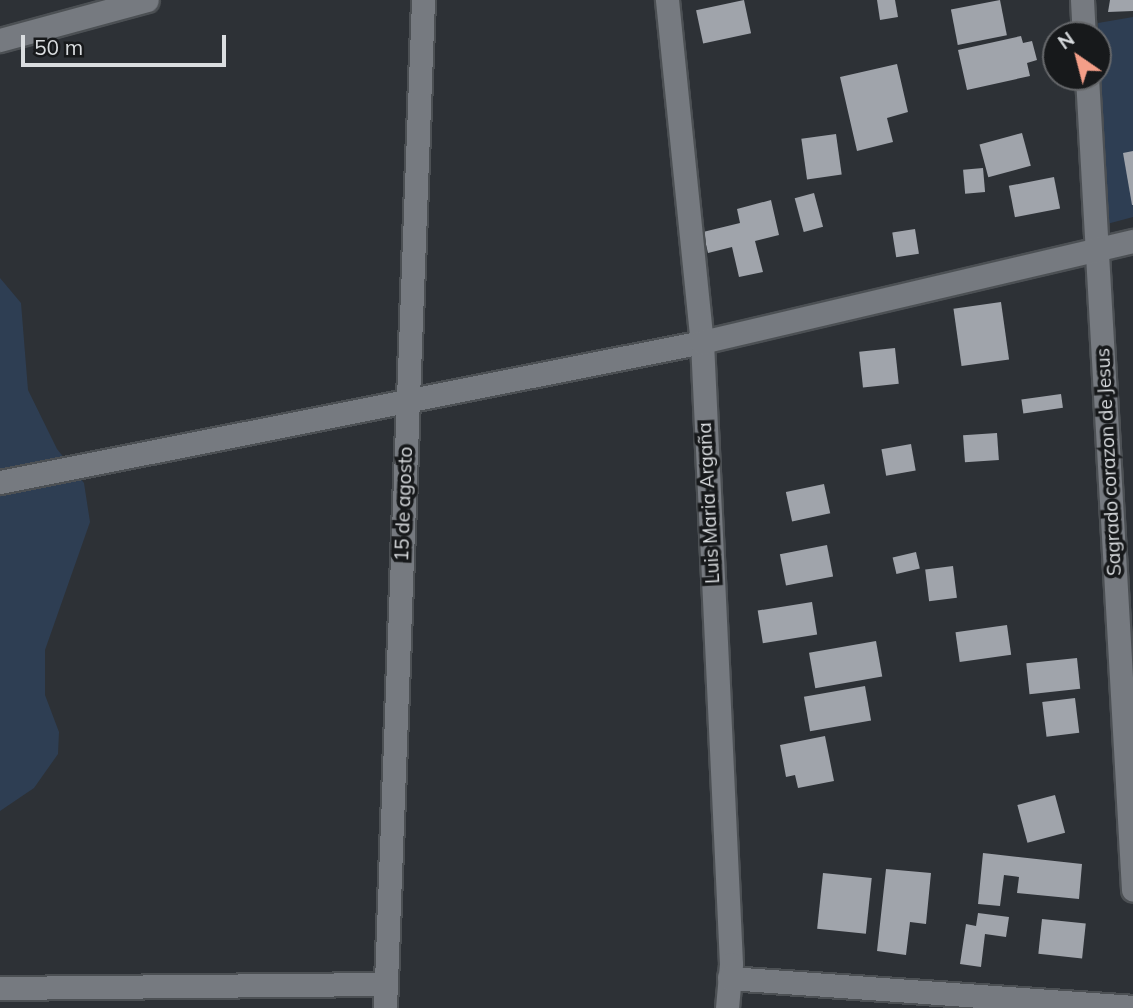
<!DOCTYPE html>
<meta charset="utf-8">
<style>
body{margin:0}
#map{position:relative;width:1133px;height:1008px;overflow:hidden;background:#2d3136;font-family:Mulish,sans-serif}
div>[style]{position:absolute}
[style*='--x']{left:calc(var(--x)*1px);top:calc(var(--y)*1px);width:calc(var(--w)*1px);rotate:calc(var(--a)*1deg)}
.green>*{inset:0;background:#2e3e53}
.building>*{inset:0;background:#a0a4ab;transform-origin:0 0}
.roads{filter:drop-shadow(2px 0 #4c5054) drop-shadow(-2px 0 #4c5054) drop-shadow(0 2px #4c5054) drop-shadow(0 -2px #4c5054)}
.minor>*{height:23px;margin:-11.5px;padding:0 11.5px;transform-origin:11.5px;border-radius:11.5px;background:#767a80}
span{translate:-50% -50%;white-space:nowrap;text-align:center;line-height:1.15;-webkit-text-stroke:7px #17191b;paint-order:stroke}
.street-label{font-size:19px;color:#dadde0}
.north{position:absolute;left:1042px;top:21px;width:70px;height:70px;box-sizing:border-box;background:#17191b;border:2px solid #65676a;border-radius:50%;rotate:325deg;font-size:19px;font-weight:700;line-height:28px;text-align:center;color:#dadde0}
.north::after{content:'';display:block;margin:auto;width:24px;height:32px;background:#f49e88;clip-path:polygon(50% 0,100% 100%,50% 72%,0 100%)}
.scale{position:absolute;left:21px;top:35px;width:205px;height:32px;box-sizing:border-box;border:4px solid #dadde0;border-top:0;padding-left:9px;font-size:21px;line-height:24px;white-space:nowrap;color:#dadde0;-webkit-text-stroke:5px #17191b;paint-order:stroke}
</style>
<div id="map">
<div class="green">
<i style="clip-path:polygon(1133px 17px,1133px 217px,1107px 224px,1098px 23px)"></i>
<i style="clip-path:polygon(0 278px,21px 303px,28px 390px,57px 449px,84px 483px,90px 522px,45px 650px,45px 695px,59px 732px,58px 754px,34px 788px,0 811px)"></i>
</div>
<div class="building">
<i style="left:744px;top:0;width:34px;height:49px;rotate:78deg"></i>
<i style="clip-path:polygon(877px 0,895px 0,898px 17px,880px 20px)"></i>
<i style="left:1000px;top:0;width:36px;height:50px;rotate:79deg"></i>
<i style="clip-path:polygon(1110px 0,1133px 0,1133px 11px,1108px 12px)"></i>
<i style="clip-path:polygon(1021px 36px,1023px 43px,1032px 41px,1037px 60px,1027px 63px,1030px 76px,967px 90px,958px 50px)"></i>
<i style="clip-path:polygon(897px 64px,908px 112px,887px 118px,893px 142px,857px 151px,840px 77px)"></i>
<i style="left:1022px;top:133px;width:34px;height:44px;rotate:75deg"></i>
<i style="left:836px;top:134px;width:41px;height:35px;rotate:82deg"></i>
<i style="clip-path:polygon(1133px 151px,1133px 205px,1132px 205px,1123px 153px)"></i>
<i style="left:983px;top:168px;width:24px;height:20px;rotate:85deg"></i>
<i style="left:1054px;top:177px;width:32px;height:46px;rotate:79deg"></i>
<i style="left:814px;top:193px;width:35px;height:20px;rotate:75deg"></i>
<i style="clip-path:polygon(771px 200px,779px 235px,755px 241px,763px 272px,739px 277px,732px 247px,708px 253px,703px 232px,740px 223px,737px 209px)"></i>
<i style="left:915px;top:229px;width:25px;height:23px;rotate:81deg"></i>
<i style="left:1001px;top:302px;width:58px;height:48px;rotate:82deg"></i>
<i style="left:895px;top:348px;width:36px;height:36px;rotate:84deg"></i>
<i style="left:1061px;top:394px;width:14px;height:40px;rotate:82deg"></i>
<i style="left:997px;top:433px;width:27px;height:34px;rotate:86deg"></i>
<i style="left:911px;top:444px;width:27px;height:30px;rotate:80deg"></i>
<i style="left:824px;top:484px;width:30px;height:39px;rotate:78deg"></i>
<i style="left:827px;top:545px;width:32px;height:48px;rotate:79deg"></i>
<i style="left:916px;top:552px;width:17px;height:24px;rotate:77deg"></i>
<i style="left:953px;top:566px;width:32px;height:28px;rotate:83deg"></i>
<i style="left:812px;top:602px;width:33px;height:55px;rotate:81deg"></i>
<i style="left:1007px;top:625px;width:30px;height:52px;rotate:82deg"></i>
<i style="left:876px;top:641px;width:36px;height:68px;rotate:80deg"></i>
<i style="left:1077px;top:658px;width:31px;height:51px;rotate:84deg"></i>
<i style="left:865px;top:686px;width:35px;height:62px;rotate:80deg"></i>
<i style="left:1075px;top:698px;width:35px;height:33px;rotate:83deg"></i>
<i style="clip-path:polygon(825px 736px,834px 781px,798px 788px,795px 775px,786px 777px,780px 745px)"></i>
<i style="left:1055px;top:795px;width:39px;height:39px;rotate:75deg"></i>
<i style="clip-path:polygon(983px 853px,1082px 864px,1079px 899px,1017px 893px,1019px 877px,1004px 875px,1000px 906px,978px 904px)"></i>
<i style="clip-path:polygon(886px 869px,931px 873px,926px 924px,910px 922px,906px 955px,877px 951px)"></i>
<i style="left:823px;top:873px;width:49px;height:56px;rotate:6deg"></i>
<i style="clip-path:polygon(978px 913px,1009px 917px,1006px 937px,985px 934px,981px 967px,960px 964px,966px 924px,976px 926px)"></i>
<i style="left:1042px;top:919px;width:44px;height:35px;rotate:6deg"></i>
</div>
<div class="roads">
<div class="minor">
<i style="--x:667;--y:0;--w:344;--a:84.2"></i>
<i style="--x:702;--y:342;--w:623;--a:87.33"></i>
<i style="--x:731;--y:964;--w:44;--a:95.2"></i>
<i style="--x:1082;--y:0;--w:35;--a:87"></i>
<i style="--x:0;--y:40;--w:152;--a:-15.2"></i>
<i style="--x:1087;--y:77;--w:814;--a:86.76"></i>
<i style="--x:0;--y:482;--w:716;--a:-11.28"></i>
<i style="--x:702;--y:342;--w:443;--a:-13.2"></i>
<i style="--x:729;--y:978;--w:405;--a:4.1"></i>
<i style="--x:0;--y:988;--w:386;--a:-0.6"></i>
<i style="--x:385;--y:1008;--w:1009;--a:-87.84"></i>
</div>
</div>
<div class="street-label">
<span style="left:1109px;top:462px;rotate:-93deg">Sagrado corazon de Jesus</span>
<span style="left:709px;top:503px;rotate:-93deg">Luis Maria Argaña</span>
<span style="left:404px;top:504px;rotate:-88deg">15 de agosto</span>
</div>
<div class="north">N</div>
<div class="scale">50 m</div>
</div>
